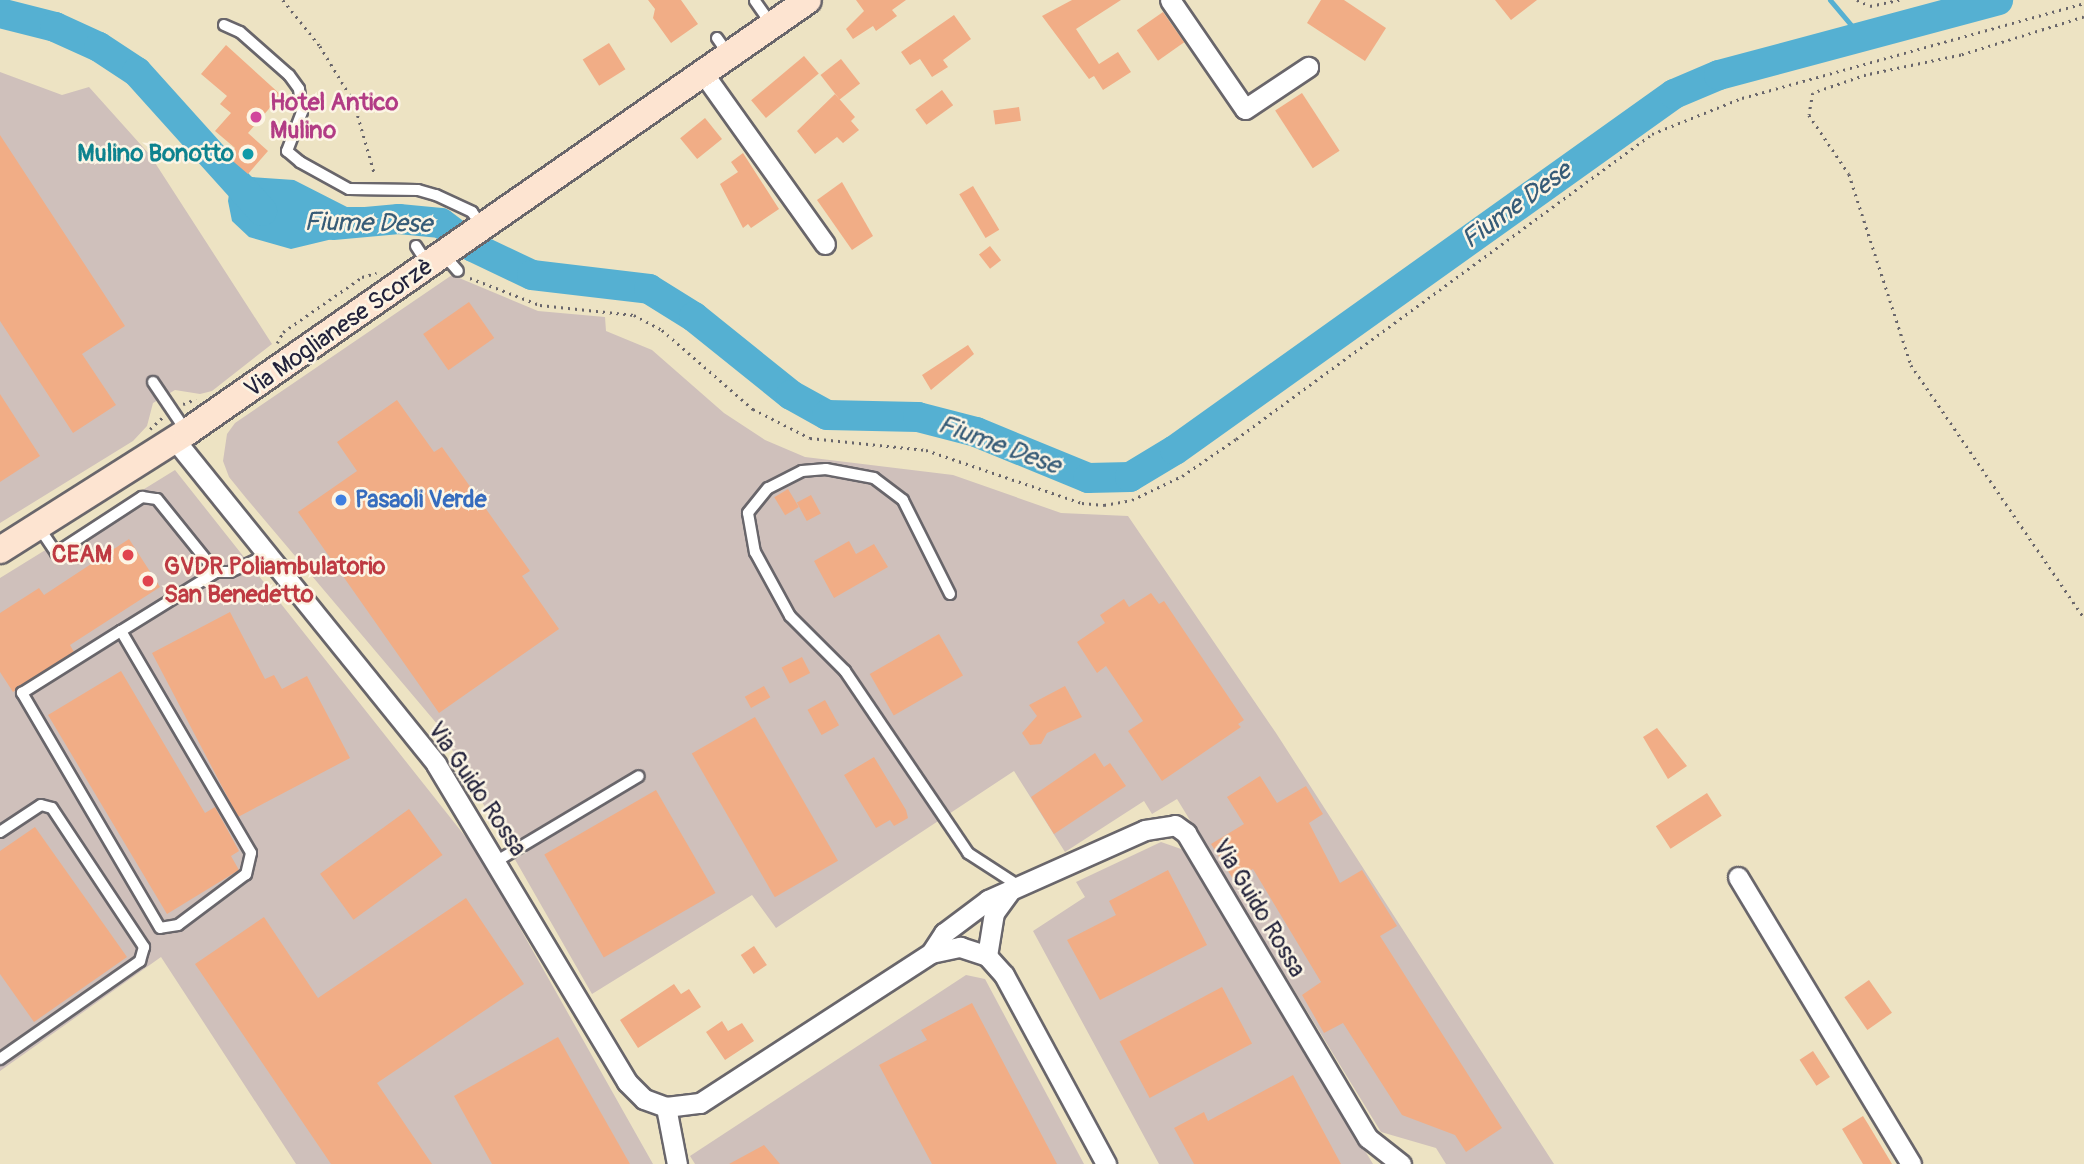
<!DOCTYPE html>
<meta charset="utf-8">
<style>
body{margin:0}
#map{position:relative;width:2084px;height:1164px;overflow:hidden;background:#ede3c3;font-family:Pangolin,sans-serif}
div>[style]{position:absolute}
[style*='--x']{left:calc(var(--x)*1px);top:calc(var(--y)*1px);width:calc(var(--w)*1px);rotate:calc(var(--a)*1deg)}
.industrial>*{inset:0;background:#cfc0bb}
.water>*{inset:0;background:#55b0d2}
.stream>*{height:5px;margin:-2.5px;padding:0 2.5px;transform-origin:2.5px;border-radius:2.5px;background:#55b0d2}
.river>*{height:30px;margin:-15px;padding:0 15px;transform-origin:15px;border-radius:15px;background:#55b0d2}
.building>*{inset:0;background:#f1ad86;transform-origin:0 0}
.path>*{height:2.5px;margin-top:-1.25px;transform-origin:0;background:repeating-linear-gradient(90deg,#69666b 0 2px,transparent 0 7px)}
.roads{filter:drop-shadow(2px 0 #69666b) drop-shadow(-2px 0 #69666b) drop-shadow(0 2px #69666b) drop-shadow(0 -2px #69666b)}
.lane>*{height:10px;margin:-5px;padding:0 5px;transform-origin:5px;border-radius:5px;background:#fff}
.street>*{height:19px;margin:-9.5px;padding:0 9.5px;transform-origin:9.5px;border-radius:9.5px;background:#fff}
.secondary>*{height:26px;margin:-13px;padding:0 13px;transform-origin:13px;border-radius:13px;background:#fde4d1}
.dots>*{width:19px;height:19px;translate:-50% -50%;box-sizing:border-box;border:4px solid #fcf5e5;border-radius:50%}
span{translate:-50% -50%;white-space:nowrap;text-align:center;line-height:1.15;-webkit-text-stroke:5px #fcf5e5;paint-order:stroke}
.hotel-label{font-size:24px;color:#b23c85;font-weight:700}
.left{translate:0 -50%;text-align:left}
.culture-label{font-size:24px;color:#0d838f;font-weight:700}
.right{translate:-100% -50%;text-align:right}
.street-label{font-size:24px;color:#22223b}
.shop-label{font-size:24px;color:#366cbe;font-weight:700}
.health-label{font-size:24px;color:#be3a42;font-weight:700}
.water-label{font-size:26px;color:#365b77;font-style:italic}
</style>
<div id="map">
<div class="industrial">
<i style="clip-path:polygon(0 72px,62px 95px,89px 87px,150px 155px,272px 344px,212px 391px,200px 394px,175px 390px,153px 403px,147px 426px,133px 441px,0 523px)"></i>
<i style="clip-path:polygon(452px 275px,538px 311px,605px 317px,606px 331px,652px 350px,724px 413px,765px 440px,805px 457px,953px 475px,1061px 513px,1128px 516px,1276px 733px,1554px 1164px,1446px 1164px,1436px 1148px,1381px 1132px,1177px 799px,1152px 814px,1144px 801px,1065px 852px,1014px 771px,776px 928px,752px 895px,592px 994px,438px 725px,246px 498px,229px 477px,223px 461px,227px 434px,235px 423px)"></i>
<i style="clip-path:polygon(175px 470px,476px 850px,653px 1164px,296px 1164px,161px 957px,0 1071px,0 578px)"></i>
<i style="clip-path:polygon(1161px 842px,1184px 850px,1373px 1164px,1159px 1164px,1033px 931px,1085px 897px,1076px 882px)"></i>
<i style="clip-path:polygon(966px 975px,985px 979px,1084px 1164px,695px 1164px,690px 1156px)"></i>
</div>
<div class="water">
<i style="clip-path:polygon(245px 172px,252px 177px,294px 180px,347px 207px,367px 207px,374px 229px,291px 249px,249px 237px,232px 221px,228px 201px,230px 187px)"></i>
</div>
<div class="stream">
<i style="--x:1830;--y:0;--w:50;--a:49.9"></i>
</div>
<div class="river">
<i style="--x:0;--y:13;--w:57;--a:14.3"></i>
<i style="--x:55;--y:27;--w:48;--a:24.4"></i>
<i style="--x:99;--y:47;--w:45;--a:33.3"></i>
<i style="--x:137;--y:72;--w:187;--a:48"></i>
<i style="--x:333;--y:225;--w:66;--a:-5.2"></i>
<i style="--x:399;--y:219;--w:42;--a:5.4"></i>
<i style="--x:441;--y:223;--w:40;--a:37"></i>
<i style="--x:473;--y:247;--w:65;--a:25.4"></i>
<i style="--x:532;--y:275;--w:118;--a:6.8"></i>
<i style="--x:649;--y:289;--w:53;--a:31.9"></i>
<i style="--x:694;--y:317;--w:124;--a:38.8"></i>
<i style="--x:791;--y:395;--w:41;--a:29.1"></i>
<i style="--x:827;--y:415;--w:91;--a:1.3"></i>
<i style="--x:918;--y:417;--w:60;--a:14.5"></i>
<i style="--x:976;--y:432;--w:121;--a:22.3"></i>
<i style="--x:1088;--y:478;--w:42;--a:-1.4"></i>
<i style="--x:1130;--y:477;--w:52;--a:-31"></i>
<i style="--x:1175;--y:450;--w:613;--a:-35.51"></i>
<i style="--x:1674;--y:94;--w:49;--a:-22.9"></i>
<i style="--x:1719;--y:75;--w:289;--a:-15"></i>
</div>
<div class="building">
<i style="clip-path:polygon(648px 0,681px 0,698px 24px,671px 43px,653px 18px,655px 9px)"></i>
<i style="clip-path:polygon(856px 0,906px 0,892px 10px,897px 16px,876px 31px,873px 26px,853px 39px,846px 29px,864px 11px)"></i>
<i style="clip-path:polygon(1072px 0,1121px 0,1076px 29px,1099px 64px,1118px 52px,1131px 72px,1103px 90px,1094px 76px,1089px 79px,1042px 16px)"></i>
<i style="clip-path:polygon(1321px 0,1344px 0,1386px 28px,1365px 61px,1307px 23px)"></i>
<i style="clip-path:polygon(1495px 0,1537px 0,1511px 20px)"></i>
<i style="left:1163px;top:12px;width:37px;height:32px;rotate:55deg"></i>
<i style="clip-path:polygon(954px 15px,971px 39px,943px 60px,948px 67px,932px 77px,920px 59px,910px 65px,901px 52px)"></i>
<i style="left:609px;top:43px;width:31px;height:31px;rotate:58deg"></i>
<i style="clip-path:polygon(226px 45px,281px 95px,248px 133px,268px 151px,248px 174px,228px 157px,235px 148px,215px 131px,231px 113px,220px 104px,227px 96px,201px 74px)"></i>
<i style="left:804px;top:56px;width:23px;height:69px;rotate:50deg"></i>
<i style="left:841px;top:59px;width:31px;height:26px;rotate:52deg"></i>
<i style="left:942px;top:90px;width:19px;height:33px;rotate:54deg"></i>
<i style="left:1302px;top:93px;width:69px;height:32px;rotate:57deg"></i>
<i style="clip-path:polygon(835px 94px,855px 117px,851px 121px,859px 130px,843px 143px,837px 137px,815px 154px,797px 131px)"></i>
<i style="left:1019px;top:107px;width:14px;height:26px;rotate:82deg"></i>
<i style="left:705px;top:118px;width:27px;height:32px;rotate:51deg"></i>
<i style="clip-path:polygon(0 135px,125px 326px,82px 354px,116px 405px,73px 433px,0 321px)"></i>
<i style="clip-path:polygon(743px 153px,779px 209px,751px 228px,748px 224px,743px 228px,720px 184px,738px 172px,731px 162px)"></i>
<i style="clip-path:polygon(842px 182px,873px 236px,852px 250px,817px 200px)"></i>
<i style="left:973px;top:186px;width:51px;height:16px;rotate:59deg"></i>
<i style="left:990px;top:246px;width:18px;height:14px;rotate:52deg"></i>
<i style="left:469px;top:302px;width:44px;height:56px;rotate:55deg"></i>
<i style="clip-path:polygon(968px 345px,974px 354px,931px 390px,922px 375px)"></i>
<i style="clip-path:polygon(0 394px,40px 456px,0 482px)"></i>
<i style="clip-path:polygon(397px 400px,434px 452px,442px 447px,530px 571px,522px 576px,559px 629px,439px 713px,298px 512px,357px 471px,337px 442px)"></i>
<i style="left:788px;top:489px;width:21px;height:16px;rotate:59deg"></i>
<i style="left:811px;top:495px;width:21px;height:16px;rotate:62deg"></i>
<i style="clip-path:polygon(129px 539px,160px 587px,70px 645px,74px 652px,13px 692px,0 672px,0 613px,39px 588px,44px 595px)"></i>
<i style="clip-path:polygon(849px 541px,856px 554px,874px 544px,888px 567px,834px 598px,814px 561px)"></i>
<i style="clip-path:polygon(1151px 593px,1159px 604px,1164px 601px,1244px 720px,1238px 724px,1241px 727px,1162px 781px,1128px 731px,1143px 721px,1106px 666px,1097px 673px,1077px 642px,1105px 623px,1100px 615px,1124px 599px,1129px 607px)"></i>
<i style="clip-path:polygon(230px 612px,265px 679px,274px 675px,282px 689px,307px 676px,350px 758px,238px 817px,152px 653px)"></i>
<i style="left:939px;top:634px;width:48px;height:80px;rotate:60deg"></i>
<i style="left:802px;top:657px;width:18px;height:23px;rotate:63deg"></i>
<i style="clip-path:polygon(121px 671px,205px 813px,215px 807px,239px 851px,231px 856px,239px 870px,167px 914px,48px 715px)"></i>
<i style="left:764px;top:686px;width:13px;height:22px;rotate:61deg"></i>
<i style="clip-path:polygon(1065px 686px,1082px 717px,1047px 733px,1041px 744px,1030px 745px,1022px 733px,1037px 716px,1029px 705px)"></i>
<i style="left:825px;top:700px;width:29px;height:20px;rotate:61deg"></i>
<i style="left:755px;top:717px;width:166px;height:73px;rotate:60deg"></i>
<i style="clip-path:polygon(1657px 728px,1687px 766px,1668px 779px,1643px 737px)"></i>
<i style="clip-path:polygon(1095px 753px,1104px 767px,1110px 763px,1126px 786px,1054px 834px,1031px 797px)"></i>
<i style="clip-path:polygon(874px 757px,906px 810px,908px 818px,894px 826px,890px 820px,876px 828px,844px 775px)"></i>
<i style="clip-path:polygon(1260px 776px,1277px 803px,1306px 786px,1323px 814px,1309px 823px,1340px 883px,1362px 870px,1397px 926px,1380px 936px,1502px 1128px,1466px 1152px,1455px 1135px,1402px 1115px,1343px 1023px,1324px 1033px,1302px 995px,1321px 982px,1253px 869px,1233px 879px,1211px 844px,1244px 824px,1227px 797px)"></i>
<i style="left:656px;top:790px;width:119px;height:129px;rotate:60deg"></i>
<i style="left:1707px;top:793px;width:27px;height:61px;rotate:57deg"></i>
<i style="left:409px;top:809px;width:57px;height:110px;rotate:54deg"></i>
<i style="clip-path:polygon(35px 827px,127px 957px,34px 1022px,0 974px,0 851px)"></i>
<i style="clip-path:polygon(1168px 870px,1207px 945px,1100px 1000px,1067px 940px,1116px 915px,1109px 901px)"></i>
<i style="clip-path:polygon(466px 898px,524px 984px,377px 1083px,432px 1164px,331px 1164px,195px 964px,264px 917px,318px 998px)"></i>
<i style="left:754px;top:946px;width:23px;height:16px;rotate:56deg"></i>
<i style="left:1869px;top:980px;width:40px;height:30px;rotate:55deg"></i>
<i style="clip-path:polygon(674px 984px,681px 994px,689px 989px,701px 1007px,638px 1048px,620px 1020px)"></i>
<i style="left:1222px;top:987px;width:64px;height:116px;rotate:62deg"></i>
<i style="clip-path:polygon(972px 1003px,1057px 1164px,932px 1164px,879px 1065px,927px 1040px,921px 1030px)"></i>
<i style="clip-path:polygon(722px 1021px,728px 1031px,742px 1023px,754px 1041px,725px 1060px,706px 1032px)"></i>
<i style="clip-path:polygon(558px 1037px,630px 1164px,492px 1164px,454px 1096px)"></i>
<i style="left:1813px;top:1051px;width:31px;height:16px;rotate:57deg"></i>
<i style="clip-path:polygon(1293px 1075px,1341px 1164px,1194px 1164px,1174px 1128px,1204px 1112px,1208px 1121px)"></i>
<i style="clip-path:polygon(1863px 1116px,1868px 1124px,1892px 1164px,1863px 1164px,1842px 1129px)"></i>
<i style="clip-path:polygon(764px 1145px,780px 1164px,729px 1164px)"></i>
</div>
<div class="path">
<i style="--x:283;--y:0;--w:59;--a:51.2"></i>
<i style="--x:320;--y:46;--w:66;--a:58.7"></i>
<i style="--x:354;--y:102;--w:76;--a:74"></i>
<i style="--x:1857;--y:0;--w:14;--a:25"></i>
<i style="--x:1870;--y:6;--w:30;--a:-12"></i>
<i style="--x:2084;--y:17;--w:129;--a:162.8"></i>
<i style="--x:1961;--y:55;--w:97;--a:168.1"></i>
<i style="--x:1866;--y:75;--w:56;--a:161.2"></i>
<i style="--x:1813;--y:93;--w:22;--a:100"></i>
<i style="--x:1809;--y:115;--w:71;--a:55.9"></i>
<i style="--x:1849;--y:174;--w:201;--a:72"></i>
<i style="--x:1911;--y:365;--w:306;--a:55.6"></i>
<i style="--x:470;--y:278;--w:75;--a:21.1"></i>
<i style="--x:540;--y:305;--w:95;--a:6.1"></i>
<i style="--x:634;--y:315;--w:32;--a:28"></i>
<i style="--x:662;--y:330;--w:121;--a:41"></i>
<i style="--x:753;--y:409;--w:64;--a:27"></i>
<i style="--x:810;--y:438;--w:117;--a:5.9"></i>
<i style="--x:926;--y:450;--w:165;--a:18.8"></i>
<i style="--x:1082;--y:503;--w:22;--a:5"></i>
<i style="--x:1104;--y:505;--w:28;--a:-10"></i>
<i style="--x:1132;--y:500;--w:55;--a:-25.6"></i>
<i style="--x:1182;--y:476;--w:65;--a:-34.4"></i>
<i style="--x:1236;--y:439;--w:516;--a:-36.25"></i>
<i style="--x:1652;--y:134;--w:97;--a:-21.8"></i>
<i style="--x:1742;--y:98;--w:355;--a:-15.5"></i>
<i style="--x:277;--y:343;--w:13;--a:-61"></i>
<i style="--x:283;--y:332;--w:96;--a:-34.8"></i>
<i style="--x:362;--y:277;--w:15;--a:-16"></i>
<i style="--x:183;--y:404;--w:14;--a:-21"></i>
<i style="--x:150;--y:429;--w:18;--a:-43"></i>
</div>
<div class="roads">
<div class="lane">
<i style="--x:755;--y:1;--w:28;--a:55"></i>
<i style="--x:224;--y:25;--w:17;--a:24"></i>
<i style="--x:240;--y:32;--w:65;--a:41.3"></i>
<i style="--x:289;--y:75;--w:17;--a:54"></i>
<i style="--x:299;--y:89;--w:23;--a:83"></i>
<i style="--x:302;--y:112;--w:42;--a:111"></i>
<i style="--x:287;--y:151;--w:17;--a:40"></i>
<i style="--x:300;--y:162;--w:56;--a:28.9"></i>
<i style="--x:349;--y:189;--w:69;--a:0.8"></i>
<i style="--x:418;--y:190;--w:19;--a:16"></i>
<i style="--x:436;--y:195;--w:40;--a:25"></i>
<i style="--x:472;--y:212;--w:17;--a:54"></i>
<i style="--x:717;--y:38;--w:21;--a:55"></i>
<i style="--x:416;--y:246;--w:20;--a:57"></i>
<i style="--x:444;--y:255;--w:21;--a:49"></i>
<i style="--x:153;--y:382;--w:59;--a:56"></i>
<i style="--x:38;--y:526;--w:32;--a:56"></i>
<i style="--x:56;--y:553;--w:103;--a:-33.1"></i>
<i style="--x:142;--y:497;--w:15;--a:8"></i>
<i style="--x:157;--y:499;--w:94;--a:51.1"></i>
<i style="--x:950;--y:594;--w:105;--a:-116.6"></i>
<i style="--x:903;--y:500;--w:36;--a:-143"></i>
<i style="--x:874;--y:478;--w:49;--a:-169.4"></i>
<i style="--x:826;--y:469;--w:24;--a:175"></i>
<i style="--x:802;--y:471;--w:38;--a:153"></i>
<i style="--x:768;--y:488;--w:32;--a:129"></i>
<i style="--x:748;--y:513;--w:40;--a:80"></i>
<i style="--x:755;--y:552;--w:73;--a:61.3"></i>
<i style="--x:790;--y:616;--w:78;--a:45"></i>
<i style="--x:845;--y:671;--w:220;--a:55.9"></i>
<i style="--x:968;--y:853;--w:61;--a:32.9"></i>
<i style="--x:121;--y:631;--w:257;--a:59.6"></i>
<i style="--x:251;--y:853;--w:22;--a:103"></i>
<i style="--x:246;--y:874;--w:85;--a:143.1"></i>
<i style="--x:178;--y:925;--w:18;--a:171"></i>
<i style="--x:160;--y:928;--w:273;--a:-120.4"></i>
<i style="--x:22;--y:693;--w:117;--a:-32.1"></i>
<i style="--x:121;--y:631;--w:112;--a:-31.8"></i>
<i style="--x:216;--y:572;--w:14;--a:0"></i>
<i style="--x:230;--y:572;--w:41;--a:-24.7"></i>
<i style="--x:0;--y:832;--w:49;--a:-33.4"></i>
<i style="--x:41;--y:805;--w:11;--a:15"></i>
<i style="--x:52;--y:808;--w:167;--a:56.5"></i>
<i style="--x:144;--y:947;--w:15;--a:106"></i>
<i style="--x:140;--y:961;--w:171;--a:145"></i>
<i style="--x:497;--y:861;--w:165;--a:-30.9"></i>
</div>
<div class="street">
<i style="--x:1170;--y:0;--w:132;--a:55.5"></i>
<i style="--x:1245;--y:109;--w:76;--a:-33.7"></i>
<i style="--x:703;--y:73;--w:210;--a:54.5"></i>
<i style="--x:175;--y:440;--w:416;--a:51.1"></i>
<i style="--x:436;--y:764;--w:371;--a:59"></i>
<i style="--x:627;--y:1082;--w:24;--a:45"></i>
<i style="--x:644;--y:1099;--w:23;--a:20"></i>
<i style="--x:666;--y:1107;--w:34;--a:-7"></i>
<i style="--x:700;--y:1103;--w:275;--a:-33"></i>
<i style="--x:931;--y:953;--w:30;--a:-12"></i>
<i style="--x:960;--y:947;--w:28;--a:18"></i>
<i style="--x:987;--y:956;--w:25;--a:48"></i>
<i style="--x:1004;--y:975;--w:215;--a:61.6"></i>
<i style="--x:1738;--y:877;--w:335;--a:58.9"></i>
<i style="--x:931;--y:953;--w:24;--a:-57"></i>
<i style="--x:944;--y:933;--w:55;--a:-36.9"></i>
<i style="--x:988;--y:900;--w:172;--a:-24"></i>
<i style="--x:1145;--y:830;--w:30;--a:-9"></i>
<i style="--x:1175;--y:825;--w:14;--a:36"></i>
<i style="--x:1186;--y:833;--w:355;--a:59.2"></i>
<i style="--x:1368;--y:1138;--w:42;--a:38.2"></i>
<i style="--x:987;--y:956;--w:44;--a:-80.8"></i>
<i style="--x:994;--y:913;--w:26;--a:-54"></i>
<i style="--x:666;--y:1107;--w:58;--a:79.1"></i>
</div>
<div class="secondary">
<i style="--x:0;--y:550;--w:221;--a:-32.3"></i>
<i style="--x:187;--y:432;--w:756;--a:-34.82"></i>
</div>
</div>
<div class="dots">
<i style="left:256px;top:117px;background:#d1479c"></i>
<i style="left:248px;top:154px;background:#0f9aa8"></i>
<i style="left:341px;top:500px;background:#3f7fe0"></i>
<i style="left:128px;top:555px;background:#e0444e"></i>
<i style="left:148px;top:581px;background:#e0444e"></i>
</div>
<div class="hotel-label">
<span class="left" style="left:270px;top:117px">Hotel Antico<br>Mulino</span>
</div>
<div class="culture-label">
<span class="right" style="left:234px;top:154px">Mulino Bonotto</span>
</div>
<div class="street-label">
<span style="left:339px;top:328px;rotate:-35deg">Via Moglianese Scorzè</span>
<span style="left:477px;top:789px;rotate:56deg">Via Guido Rossa</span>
<span style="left:1259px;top:908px;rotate:59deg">Via Guido Rossa</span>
</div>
<div class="shop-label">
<span class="left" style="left:355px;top:500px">Pasaoli Verde</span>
</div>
<div class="health-label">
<span class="right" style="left:112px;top:555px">CEAM</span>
<span class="left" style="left:164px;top:581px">GVDR Poliambulatorio<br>San Benedetto</span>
</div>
<div class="water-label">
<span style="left:1517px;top:206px;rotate:-36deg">Fiume Dese</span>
<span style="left:368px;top:224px;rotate:1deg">Fiume Dese</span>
<span style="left:999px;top:446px;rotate:20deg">Fiume Dese</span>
</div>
</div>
